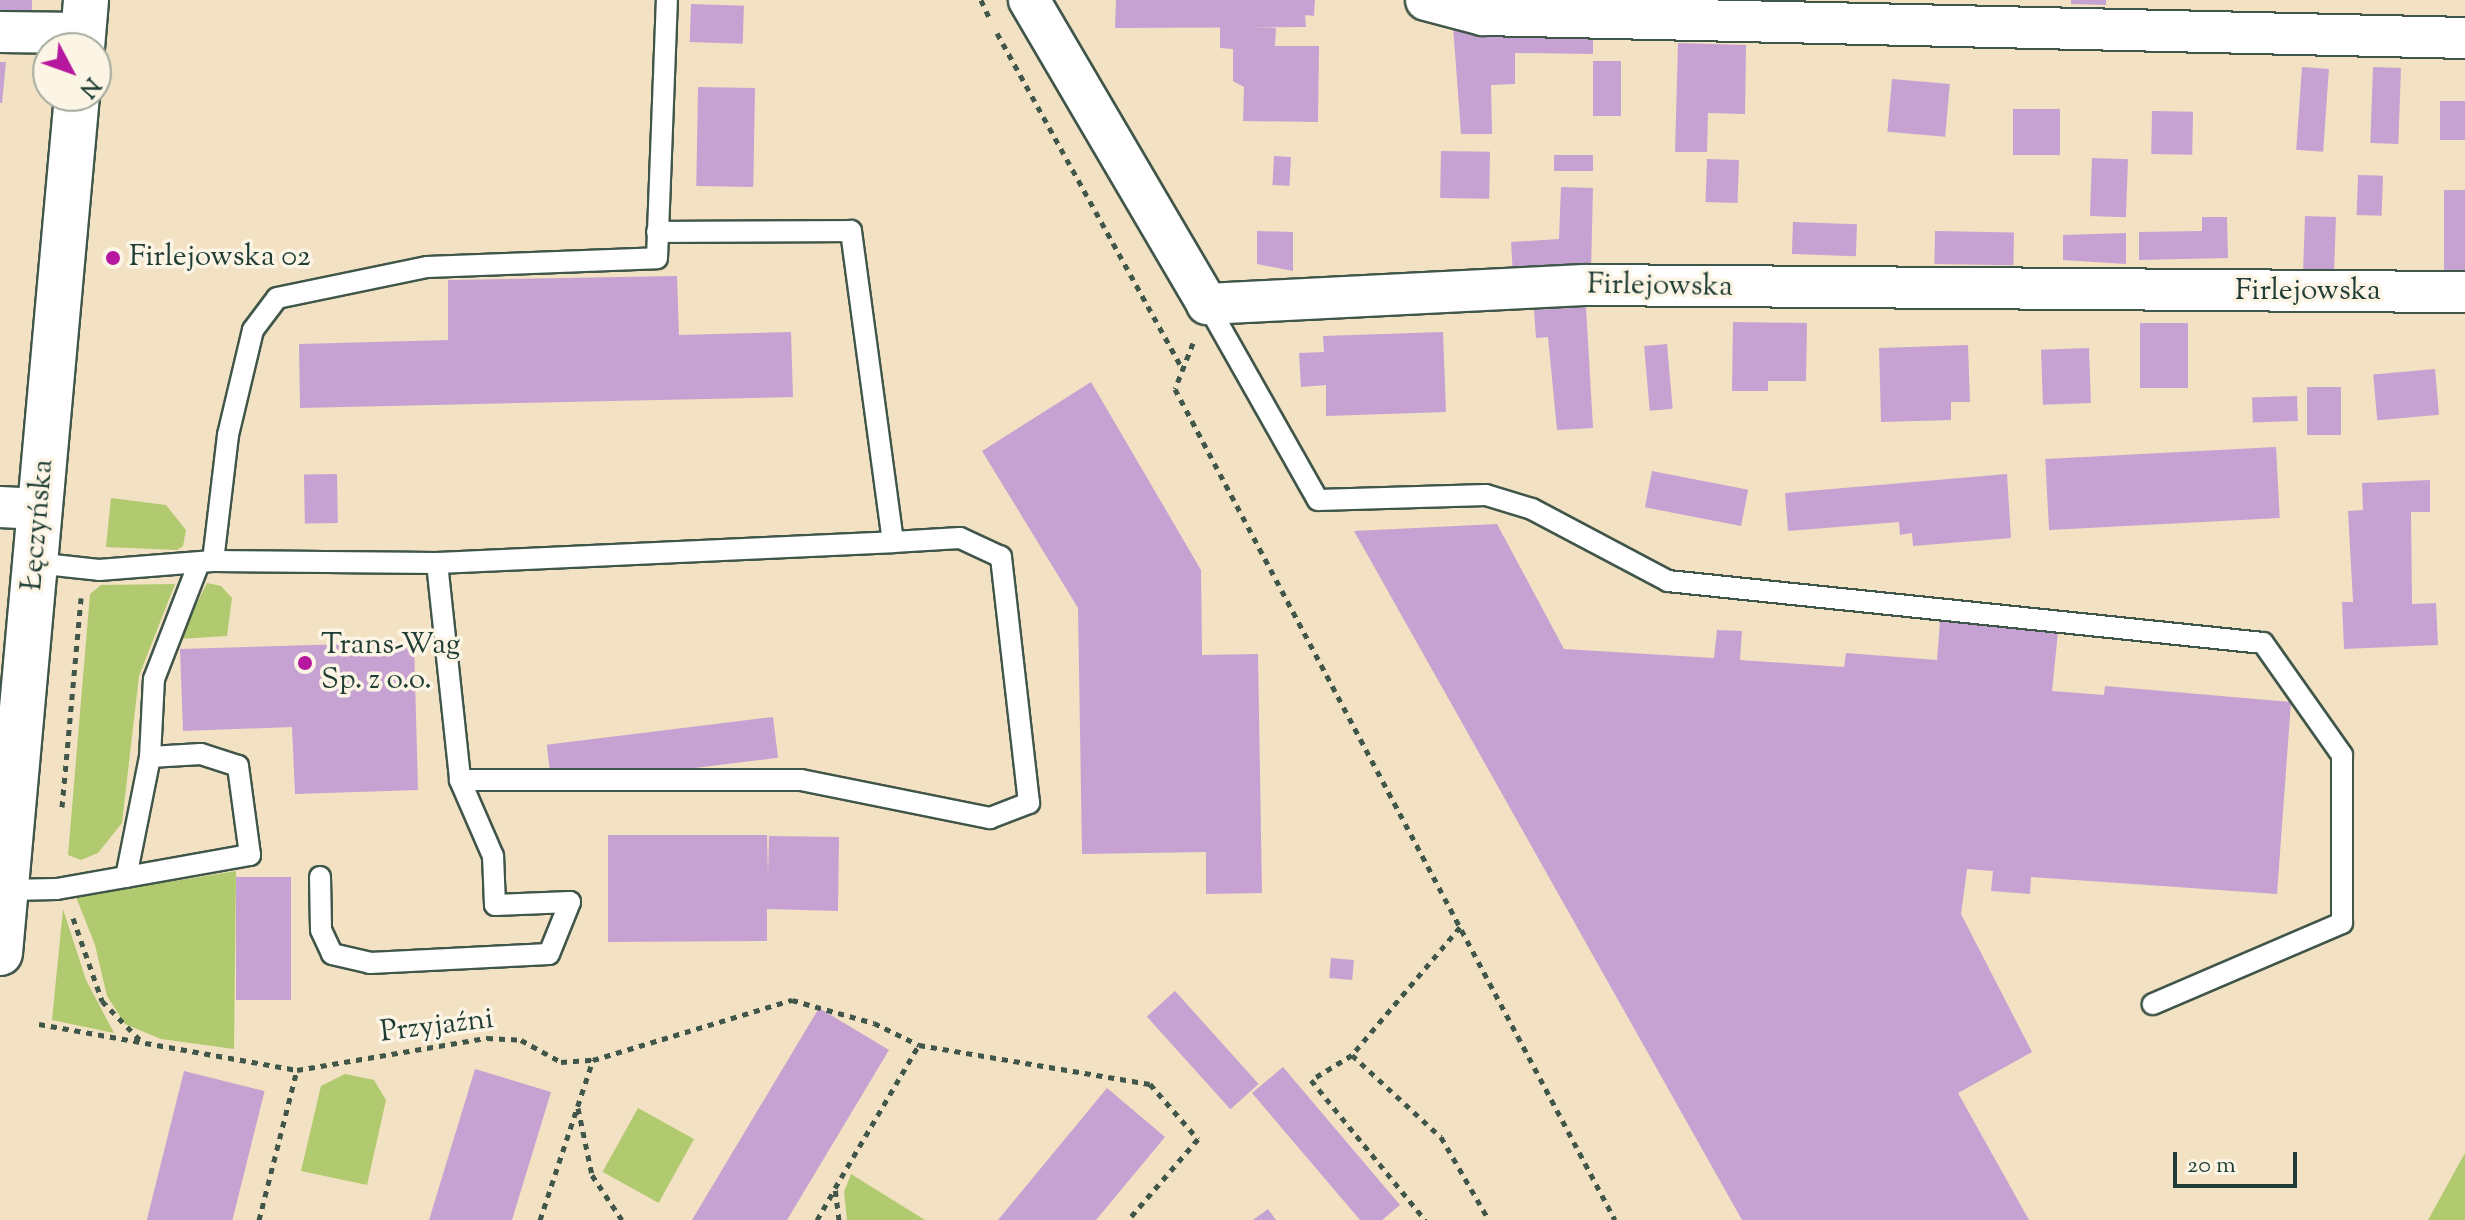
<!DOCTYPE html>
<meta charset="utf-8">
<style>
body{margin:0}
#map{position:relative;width:2465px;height:1220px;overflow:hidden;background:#f3e1c3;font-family:"Sorts Mill Goudy",serif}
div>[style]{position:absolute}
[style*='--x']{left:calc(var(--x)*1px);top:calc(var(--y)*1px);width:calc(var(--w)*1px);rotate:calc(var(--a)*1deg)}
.green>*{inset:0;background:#b1ca6f;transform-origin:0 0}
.building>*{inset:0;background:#c6a2d2;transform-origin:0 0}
.path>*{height:5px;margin-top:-2.5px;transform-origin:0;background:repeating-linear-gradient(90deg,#3f5649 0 6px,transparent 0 12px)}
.roads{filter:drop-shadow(2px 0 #3f5649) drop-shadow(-2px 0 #3f5649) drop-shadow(0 2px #3f5649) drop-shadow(0 -2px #3f5649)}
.service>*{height:20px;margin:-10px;padding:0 10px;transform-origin:10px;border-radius:10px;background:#fff}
.minor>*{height:40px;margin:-20px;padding:0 20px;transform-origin:20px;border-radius:20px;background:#fff}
.tertiary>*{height:44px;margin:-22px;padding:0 22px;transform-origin:22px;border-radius:22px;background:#fff}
.dots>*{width:22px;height:22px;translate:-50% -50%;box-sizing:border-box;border:4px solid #fcf5e5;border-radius:50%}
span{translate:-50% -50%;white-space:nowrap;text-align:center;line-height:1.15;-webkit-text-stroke:7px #fcf5e5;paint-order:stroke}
.poi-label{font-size:30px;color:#1f3d34}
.left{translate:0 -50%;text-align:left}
.street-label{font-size:30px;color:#1f3d34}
.north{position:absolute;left:32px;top:32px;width:80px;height:80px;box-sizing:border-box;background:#fcf5e5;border:2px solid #a4ab9e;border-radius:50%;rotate:131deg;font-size:22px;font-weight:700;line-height:32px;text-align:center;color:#1f3d34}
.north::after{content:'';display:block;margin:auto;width:28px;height:36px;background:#b5179e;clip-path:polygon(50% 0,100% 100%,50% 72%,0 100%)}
.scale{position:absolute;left:2173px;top:1152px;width:124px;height:36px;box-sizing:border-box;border:4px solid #1f3d34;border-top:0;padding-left:10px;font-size:24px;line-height:28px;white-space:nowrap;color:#1f3d34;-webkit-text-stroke:6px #fcf5e5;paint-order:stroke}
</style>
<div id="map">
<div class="green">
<i style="clip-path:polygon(111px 498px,166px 505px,186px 530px,183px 546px,177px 550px,106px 547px)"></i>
<i style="clip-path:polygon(207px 583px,221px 586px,232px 598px,227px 636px,179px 639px)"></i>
<i style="clip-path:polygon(175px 584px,139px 676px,122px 823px,98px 853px,81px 860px,68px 855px,90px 594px,101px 585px)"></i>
<i style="clip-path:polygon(236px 871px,234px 1049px,161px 1039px,125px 1024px,107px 996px,95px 945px,76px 897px)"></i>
<i style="clip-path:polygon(63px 909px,86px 980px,114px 1033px,52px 1020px)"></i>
<i style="clip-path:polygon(345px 1074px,374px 1080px,386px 1100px,367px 1185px,301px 1171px,321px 1086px)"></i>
<i style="left:638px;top:1108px;width:64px;height:73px;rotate:29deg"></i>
<i style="clip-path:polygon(2465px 1153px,2465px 1220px,2428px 1220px)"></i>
<i style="clip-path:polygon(851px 1174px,925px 1220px,847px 1220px,844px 1192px)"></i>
</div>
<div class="building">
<i style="left:0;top:0;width:32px;height:12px"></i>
<i style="clip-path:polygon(1116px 0,1315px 0,1314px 16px,1305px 15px,1306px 27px,1115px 28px)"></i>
<i style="clip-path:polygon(2071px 0,2106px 0,2106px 5px,2071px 4px)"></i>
<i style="left:691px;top:4px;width:53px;height:38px;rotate:2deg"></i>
<i style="clip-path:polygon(1220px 26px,1276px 28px,1275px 46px,1319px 46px,1318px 122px,1243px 121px,1244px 87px,1233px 81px,1233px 49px,1220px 48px)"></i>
<i style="clip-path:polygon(1453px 26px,1593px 26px,1593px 54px,1515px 53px,1515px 84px,1491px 85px,1492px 134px,1461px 134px)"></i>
<i style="clip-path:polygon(1678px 43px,1746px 45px,1745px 114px,1708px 113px,1707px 152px,1675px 152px)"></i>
<i style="left:1593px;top:61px;width:28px;height:55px"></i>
<i style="clip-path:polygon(0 62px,6px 62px,2px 103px,0 103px)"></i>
<i style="left:2302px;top:67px;width:27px;height:83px;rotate:4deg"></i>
<i style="left:2373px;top:67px;width:28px;height:76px;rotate:2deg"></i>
<i style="left:1892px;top:79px;width:58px;height:53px;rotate:5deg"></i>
<i style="left:698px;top:87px;width:57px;height:99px;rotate:1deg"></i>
<i style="left:2440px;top:101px;width:25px;height:39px"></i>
<i style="left:2013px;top:109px;width:47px;height:46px"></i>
<i style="left:2152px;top:111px;width:41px;height:43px;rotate:1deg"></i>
<i style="left:1441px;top:151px;width:49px;height:47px;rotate:1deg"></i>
<i style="left:1554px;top:155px;width:39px;height:16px"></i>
<i style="left:1274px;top:156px;width:17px;height:29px;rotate:3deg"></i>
<i style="left:2092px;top:158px;width:36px;height:58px;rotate:2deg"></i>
<i style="left:1707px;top:159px;width:32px;height:43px;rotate:2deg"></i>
<i style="left:2358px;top:175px;width:25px;height:40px;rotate:2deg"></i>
<i style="clip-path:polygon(1561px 187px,1593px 188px,1591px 272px,1513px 275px,1511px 242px,1559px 239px)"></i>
<i style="left:2444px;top:190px;width:21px;height:86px"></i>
<i style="left:2305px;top:216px;width:31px;height:54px;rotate:2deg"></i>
<i style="clip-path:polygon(2202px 217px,2227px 217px,2228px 258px,2139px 260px,2139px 232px,2202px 231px)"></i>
<i style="left:1793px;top:222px;width:64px;height:32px;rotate:2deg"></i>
<i style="clip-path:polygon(1257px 231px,1293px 232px,1293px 271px,1257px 264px)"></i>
<i style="left:1935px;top:231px;width:79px;height:33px;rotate:1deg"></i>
<i style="clip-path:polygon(2126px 233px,2126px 264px,2063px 260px,2063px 235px)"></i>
<i style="clip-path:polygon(677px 276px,679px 335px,791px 332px,793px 397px,300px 408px,299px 344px,448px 340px,448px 280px)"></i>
<i style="clip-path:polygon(1586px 307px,1593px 428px,1557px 430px,1548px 337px,1536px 338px,1534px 310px)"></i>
<i style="clip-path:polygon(1733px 322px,1807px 323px,1806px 381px,1768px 381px,1768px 391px,1732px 391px)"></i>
<i style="left:2140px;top:323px;width:48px;height:65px"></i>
<i style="clip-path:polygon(1443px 332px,1446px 412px,1326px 416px,1326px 385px,1301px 387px,1299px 353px,1324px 352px,1323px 336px)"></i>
<i style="left:1667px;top:344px;width:65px;height:23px;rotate:85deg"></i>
<i style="clip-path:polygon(1968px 345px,1970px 402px,1951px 402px,1951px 420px,1881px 422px,1879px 348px)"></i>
<i style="left:2089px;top:348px;width:55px;height:48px;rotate:88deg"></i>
<i style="left:2435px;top:369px;width:46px;height:62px;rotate:85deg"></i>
<i style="clip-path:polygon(1091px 382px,1201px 570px,1202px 655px,1258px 654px,1262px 893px,1206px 894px,1206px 852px,1082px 854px,1078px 608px,982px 451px)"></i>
<i style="left:2307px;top:387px;width:34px;height:48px"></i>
<i style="left:2297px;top:396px;width:25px;height:45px;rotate:88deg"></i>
<i style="left:2276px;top:447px;width:71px;height:231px;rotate:87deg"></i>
<i style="left:1652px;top:471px;width:98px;height:37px;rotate:11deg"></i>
<i style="left:337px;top:474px;width:49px;height:33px;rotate:89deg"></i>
<i style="clip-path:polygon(2007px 474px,2011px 538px,1913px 546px,1912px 533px,1900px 535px,1899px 522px,1788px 531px,1785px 493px)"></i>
<i style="clip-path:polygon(2430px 480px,2430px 512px,2411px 512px,2412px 604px,2436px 603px,2438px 645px,2344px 649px,2342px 602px,2353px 602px,2348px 511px,2363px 510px,2362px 483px)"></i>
<i style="clip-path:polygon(1497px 524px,1564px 649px,1714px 658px,1717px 630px,1742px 631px,1740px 660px,1844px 667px,1846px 653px,1937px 660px,1940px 621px,2058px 632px,2052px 691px,2104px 695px,2105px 686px,2291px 702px,2277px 894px,2031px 877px,2030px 894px,1991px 891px,1993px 871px,1967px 869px,1961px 914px,2032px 1052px,1958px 1093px,2029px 1220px,1742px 1220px,1354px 531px)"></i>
<i style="clip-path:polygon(414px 642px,418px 790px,295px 794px,292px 727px,183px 731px,180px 649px)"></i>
<i style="left:773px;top:717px;width:41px;height:228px;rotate:83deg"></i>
<i style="clip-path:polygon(608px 835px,767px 835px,768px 875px,769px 836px,839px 837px,838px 911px,767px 909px,767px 941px,608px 942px)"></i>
<i style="left:236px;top:877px;width:55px;height:123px"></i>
<i style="left:1331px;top:958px;width:23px;height:20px;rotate:5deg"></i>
<i style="left:1175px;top:991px;width:125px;height:38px;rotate:48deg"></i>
<i style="clip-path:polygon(819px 1008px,889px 1050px,787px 1220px,692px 1220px)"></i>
<i style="clip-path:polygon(1283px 1067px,1400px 1205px,1382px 1220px,1360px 1220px,1252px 1093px)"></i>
<i style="clip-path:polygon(475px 1069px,551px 1092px,512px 1220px,429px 1220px)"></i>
<i style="left:184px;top:1071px;width:83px;height:154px;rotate:14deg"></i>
<i style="clip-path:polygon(1107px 1088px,1165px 1137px,1096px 1220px,998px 1220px)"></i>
<i style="clip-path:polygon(1268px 1209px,1276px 1220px,1253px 1220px)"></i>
</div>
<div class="path">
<i style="--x:981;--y:0;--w:19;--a:65"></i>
<i style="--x:997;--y:33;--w:385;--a:61.1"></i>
<i style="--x:1193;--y:343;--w:49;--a:111.4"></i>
<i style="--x:1175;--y:389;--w:940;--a:62.1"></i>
<i style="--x:62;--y:807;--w:210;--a:-84.8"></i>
<i style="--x:73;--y:918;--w:88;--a:70.7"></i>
<i style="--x:102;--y:1001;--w:57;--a:45.7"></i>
<i style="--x:1460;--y:927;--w:167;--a:130.2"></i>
<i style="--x:1352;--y:1055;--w:121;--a:42.7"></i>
<i style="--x:1441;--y:1137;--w:96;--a:60"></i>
<i style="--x:39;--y:1024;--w:262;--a:10.1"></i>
<i style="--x:297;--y:1070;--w:193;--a:-9.6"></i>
<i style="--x:487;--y:1038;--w:34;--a:3"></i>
<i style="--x:521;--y:1040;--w:46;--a:28.8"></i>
<i style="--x:561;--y:1062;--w:32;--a:-4"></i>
<i style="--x:593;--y:1060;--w:208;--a:-16.8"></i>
<i style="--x:792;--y:1000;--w:85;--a:15.7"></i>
<i style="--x:874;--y:1023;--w:50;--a:26.1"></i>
<i style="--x:919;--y:1045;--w:234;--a:9.6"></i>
<i style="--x:1150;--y:1084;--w:73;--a:48.9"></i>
<i style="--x:1198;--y:1139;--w:107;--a:130.8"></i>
<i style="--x:1352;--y:1055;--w:48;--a:148.6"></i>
<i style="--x:1311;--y:1080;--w:181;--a:50.8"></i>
<i style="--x:578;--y:1108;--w:68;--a:78.2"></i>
<i style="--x:592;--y:1175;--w:54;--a:56.3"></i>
<i style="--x:259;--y:1220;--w:155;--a:-75.8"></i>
<i style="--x:540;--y:1220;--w:169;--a:-71.7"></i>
<i style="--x:817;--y:1220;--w:36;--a:-60"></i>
<i style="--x:839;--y:1220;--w:32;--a:-97"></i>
<i style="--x:835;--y:1188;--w:166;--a:-59.6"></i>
</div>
<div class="roads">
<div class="service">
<i style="--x:1207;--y:304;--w:225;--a:60.5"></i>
<i style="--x:1318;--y:500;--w:168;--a:-1.7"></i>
<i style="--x:1486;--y:495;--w:48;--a:16.9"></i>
<i style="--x:1532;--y:509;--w:154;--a:27.9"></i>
<i style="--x:1668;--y:581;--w:598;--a:5.95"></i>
<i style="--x:2263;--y:643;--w:137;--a:54.8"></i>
<i style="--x:2342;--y:755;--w:168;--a:90"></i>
<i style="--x:2342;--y:923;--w:206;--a:156.8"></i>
<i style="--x:213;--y:561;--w:127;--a:-83.2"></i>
<i style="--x:228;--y:435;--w:108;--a:-76.6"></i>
<i style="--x:253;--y:330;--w:40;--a:-53"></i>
<i style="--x:277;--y:298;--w:153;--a:-11.7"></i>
<i style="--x:427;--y:267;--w:230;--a:-2.2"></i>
<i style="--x:657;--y:258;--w:258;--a:-87.8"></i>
<i style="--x:35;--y:563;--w:64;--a:6.2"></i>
<i style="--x:99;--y:570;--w:114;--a:-4.5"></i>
<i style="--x:213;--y:561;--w:224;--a:0.5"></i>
<i style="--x:437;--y:563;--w:456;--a:-2.6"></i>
<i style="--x:893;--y:542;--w:314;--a:-97.7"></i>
<i style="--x:851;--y:231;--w:194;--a:179.7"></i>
<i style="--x:437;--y:563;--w:218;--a:83.9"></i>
<i style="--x:460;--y:780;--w:341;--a:0"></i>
<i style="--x:801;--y:780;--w:193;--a:11.4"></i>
<i style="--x:990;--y:818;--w:42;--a:-21"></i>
<i style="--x:1029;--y:803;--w:248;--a:-96.5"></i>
<i style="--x:1001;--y:557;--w:45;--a:-155.1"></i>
<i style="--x:960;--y:538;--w:67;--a:176.6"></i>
<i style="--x:150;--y:757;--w:78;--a:-87.1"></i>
<i style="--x:154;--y:679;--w:124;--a:-68.8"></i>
<i style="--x:320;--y:877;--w:53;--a:88.9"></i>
<i style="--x:321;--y:930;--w:26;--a:65"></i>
<i style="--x:332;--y:954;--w:39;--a:13"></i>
<i style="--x:370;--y:963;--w:179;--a:-2.9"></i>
<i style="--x:549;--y:954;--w:56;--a:-68"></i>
<i style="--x:570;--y:902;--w:75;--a:177.7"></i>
<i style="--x:495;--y:905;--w:49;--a:-92.3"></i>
<i style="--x:493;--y:856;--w:83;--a:-113.5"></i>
<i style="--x:6;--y:890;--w:51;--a:-1.1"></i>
<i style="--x:57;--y:889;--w:70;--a:-9.9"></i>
<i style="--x:126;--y:877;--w:126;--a:-10.1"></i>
<i style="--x:250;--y:855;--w:90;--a:-97.7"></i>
<i style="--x:238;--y:766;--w:39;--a:-162"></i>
<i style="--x:201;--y:754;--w:51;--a:176.6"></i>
<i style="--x:150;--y:757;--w:122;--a:101.3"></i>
</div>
<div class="minor">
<i style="--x:1029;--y:0;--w:352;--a:59.6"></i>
<i style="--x:1207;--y:304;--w:377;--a:-2.9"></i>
<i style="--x:1584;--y:285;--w:881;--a:0.46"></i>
<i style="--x:1426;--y:0;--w:59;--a:14.7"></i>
<i style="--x:1483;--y:15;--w:982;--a:1.34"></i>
<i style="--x:0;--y:32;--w:83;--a:0.7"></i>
<i style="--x:0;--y:507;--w:40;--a:2.9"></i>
</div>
<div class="tertiary">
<i style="--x:82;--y:48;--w:48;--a:-85.2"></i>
<i style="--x:0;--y:953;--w:860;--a:-84.87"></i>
</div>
</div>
<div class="dots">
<i style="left:113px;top:258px;background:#b5179e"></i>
<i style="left:305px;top:663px;background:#b5179e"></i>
</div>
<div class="poi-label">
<span class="left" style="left:129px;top:258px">Firlejowska 02</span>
<span class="left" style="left:321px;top:663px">Trans-Wag<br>Sp. z o.o.</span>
</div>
<div class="street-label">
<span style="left:1660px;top:287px;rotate:1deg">Firlejowska</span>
<span style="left:2308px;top:292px">Firlejowska</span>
<span style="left:39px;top:525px;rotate:-85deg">Łęczyńska</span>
<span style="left:437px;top:1027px;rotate:-7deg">Przyjaźni</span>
</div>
<div class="north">N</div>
<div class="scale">20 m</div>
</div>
